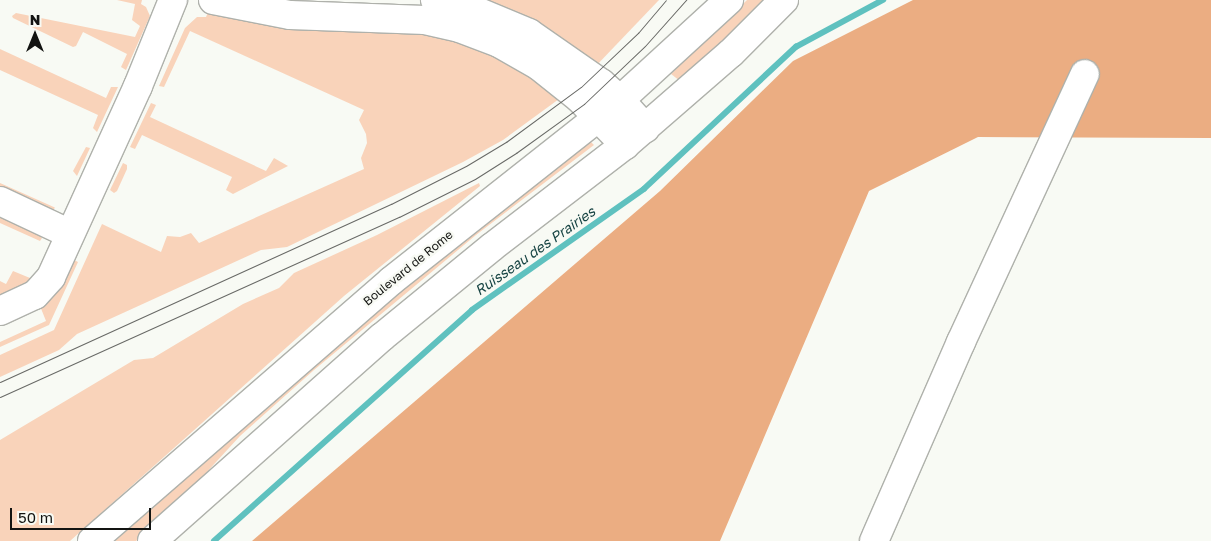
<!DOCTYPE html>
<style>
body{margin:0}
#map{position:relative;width:1211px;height:541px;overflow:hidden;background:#f8faf4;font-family:"Golos Text",sans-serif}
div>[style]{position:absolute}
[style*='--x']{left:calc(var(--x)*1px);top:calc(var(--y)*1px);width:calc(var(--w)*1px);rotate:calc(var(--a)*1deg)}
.green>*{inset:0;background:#f9d3ba;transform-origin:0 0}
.forest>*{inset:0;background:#ebad82}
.stream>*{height:5.5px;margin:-2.75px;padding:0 2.75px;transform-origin:2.75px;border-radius:2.75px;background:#5fc1bf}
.roads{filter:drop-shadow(1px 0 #afb1ab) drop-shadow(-1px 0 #afb1ab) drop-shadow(0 1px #afb1ab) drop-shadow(0 -1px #afb1ab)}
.minor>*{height:28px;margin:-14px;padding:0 14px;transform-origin:14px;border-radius:14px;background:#fff}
.major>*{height:28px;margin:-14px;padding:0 14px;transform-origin:14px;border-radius:14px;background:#fff}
.tram>*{height:1px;margin:-0.5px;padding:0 0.5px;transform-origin:0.5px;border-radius:0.5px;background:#686966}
span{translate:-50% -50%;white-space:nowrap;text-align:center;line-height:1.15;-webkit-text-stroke:4.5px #f8faf4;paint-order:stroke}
.street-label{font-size:12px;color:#131412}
.water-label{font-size:14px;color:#174443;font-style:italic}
.north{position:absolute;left:10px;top:10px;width:50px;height:50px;-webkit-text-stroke:4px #f8faf4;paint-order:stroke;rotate:0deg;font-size:14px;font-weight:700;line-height:20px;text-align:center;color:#131412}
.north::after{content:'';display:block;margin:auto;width:18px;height:22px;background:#131412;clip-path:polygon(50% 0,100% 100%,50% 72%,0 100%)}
.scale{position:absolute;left:10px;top:508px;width:141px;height:22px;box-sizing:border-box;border:2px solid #131412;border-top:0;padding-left:6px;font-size:15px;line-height:18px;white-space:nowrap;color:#131412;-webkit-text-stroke:4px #f8faf4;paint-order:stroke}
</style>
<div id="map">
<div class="green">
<i style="clip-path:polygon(117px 0,142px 0,141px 4px,146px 7px,150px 16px,126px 70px,121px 67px,127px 54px,83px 32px,76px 46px,73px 47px,13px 18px,12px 16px,16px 13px,135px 37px,140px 26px,132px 20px,135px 4px)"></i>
<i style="clip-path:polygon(472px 0,659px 0,594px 68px)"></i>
<i style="clip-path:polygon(747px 0,775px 0,684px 84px,671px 74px)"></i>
<i style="clip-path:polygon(208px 12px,304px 30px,380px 28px,432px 33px,482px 48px,524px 69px,559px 99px,503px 140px,463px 162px,287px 247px,261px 250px,77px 334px,59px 350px,0 377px,0 355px,54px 330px,102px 224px,161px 252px,167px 236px,180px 237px,191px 233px,199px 243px,364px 169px,361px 158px,367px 143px,366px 134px,359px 120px,364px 110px,190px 31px,164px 87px,159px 86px,185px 28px,197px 17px,206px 17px)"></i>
<i style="clip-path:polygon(0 49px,106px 98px,111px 87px,118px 87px,97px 132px,93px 128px,98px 115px,0 70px)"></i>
<i style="clip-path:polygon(151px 103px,156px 105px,150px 117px,266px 171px,274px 158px,288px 166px,233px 194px,226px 190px,232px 177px,142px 135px,135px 149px,130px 147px)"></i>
<i style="clip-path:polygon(591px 142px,594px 145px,476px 235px,314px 370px,240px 436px,193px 487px,145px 533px,136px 541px,115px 541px,361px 323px,437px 260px)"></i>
<i style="clip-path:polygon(86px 147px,90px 148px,77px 176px,73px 171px)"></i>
<i style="clip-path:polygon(123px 163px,127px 165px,127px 169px,117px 191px,114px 193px,110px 190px)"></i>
<i style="left:0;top:183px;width:60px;height:5px;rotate:24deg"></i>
<i style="clip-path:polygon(479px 183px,480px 186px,344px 296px,70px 541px,0 541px,0 440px,134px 360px,153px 358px,243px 304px,279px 288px,294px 273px,377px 235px)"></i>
<i style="clip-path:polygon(0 217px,40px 236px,42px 238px,40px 241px,0 223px)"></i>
<i style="clip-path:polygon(74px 260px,78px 262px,49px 325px,0 347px,0 342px,46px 321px,40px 306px,59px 288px)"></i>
<i style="clip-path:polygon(13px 271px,30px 278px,29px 283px,0 296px,0 281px,6px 284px)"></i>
</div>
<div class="forest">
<i style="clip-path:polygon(913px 0,1211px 0,1211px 138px,978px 137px,869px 191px,720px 541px,252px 541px,660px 191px,793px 61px)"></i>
</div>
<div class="stream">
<i style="--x:214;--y:541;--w:346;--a:-41.8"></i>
<i style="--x:472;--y:310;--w:210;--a:-35.1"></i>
<i style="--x:644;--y:189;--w:208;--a:-43.1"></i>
<i style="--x:796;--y:47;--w:99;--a:-28.4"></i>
</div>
<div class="roads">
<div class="minor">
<i style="--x:213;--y:0;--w:78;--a:11"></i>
<i style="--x:290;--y:15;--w:135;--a:2.1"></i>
<i style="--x:425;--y:20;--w:35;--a:13"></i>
<i style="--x:459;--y:28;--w:43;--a:20.6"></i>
<i style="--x:499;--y:43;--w:46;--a:29.9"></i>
<i style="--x:539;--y:66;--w:51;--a:38.7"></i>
<i style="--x:579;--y:98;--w:66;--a:45.6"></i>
<i style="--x:435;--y:0;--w:35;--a:13"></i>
<i style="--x:469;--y:8;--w:65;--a:22.6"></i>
<i style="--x:529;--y:33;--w:88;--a:34.8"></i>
<i style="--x:601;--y:83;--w:25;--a:42"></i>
<i style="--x:620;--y:100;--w:38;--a:48"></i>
<i style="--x:0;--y:201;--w:77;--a:25.2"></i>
<i style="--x:0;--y:311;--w:38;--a:-25"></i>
<i style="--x:35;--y:295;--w:24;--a:-48"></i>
<i style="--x:51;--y:277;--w:210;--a:-65.5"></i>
<i style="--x:138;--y:86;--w:93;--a:-67.9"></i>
<i style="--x:874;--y:541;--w:217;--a:-66.4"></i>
<i style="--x:961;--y:342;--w:295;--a:-65.2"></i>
</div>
<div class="major">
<i style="--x:92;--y:541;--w:396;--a:-41"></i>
<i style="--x:391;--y:281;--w:292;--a:-38.3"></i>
<i style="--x:620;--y:100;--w:148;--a:-42.5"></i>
<i style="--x:152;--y:541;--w:307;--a:-41.6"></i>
<i style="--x:382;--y:337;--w:142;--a:-39.3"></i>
<i style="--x:492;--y:247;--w:168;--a:-37.5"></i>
<i style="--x:625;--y:145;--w:140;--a:-41"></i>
<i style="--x:731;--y:53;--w:75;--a:-45"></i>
</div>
</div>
<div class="tram">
<i style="--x:0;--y:382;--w:430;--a:-24.5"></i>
<i style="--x:391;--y:204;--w:84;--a:-26.9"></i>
<i style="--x:466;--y:166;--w:47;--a:-31"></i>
<i style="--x:506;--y:142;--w:93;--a:-36.3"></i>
<i style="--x:581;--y:87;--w:79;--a:-43.5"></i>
<i style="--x:638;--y:33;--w:43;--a:-49.7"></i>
<i style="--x:0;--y:397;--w:438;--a:-24.3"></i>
<i style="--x:399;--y:217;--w:85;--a:-26.6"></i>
<i style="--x:475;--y:179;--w:49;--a:-32.4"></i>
<i style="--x:516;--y:153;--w:84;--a:-35.8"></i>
<i style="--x:584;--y:104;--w:84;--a:-43.6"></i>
<i style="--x:645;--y:46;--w:62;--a:-48.3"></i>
</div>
<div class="street-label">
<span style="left:408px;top:268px;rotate:-39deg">Boulevard de Rome</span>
</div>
<div class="water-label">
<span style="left:535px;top:251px;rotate:-35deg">Ruisseau des Prairies</span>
</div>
<div class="north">N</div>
<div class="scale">50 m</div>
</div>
